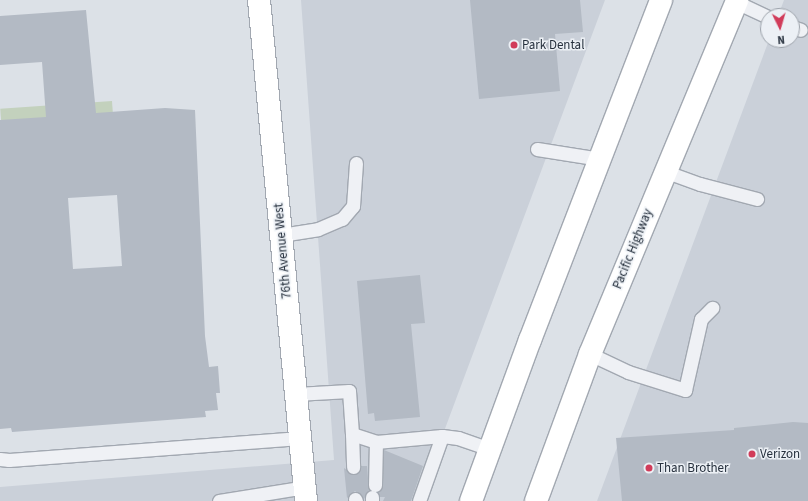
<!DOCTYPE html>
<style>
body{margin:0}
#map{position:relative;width:808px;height:501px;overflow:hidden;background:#dce1e7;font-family:"Source Sans 3",sans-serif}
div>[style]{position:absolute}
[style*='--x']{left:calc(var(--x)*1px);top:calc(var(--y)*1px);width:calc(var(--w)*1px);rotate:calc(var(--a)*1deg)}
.built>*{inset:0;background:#cad0d9}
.green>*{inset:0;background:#c3d1bd;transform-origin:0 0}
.building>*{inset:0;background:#b3bac4}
.roads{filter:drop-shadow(1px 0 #a2a8b1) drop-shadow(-1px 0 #a2a8b1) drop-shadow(0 1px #a2a8b1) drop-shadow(0 -1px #a2a8b1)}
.lane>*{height:13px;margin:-6.5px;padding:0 6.5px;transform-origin:6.5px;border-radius:6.5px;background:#eff1f5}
.secondary>*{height:22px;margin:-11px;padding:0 11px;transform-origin:11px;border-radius:11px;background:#fff}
.highway>*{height:22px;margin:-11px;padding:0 11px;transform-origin:11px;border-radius:11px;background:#fff}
.dots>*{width:11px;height:11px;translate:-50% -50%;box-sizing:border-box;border:2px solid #ecf0f5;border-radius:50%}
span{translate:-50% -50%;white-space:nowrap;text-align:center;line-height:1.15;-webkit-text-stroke:3px #ecf0f5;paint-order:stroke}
.poi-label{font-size:13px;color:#26303d}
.left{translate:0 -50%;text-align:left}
.street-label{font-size:13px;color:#26303d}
.north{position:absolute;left:760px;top:8px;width:40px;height:40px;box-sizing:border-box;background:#ecf0f5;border:1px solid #9da3ab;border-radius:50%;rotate:175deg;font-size:11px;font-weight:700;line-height:16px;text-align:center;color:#26303d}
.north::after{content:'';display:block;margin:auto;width:14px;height:18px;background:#d13c5a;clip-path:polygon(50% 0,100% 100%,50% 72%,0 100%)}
</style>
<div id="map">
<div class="built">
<i style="clip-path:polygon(301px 0,605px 0,418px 501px,0 501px,0 487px,334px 460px)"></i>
<i style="clip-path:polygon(784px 0,808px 0,808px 501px,597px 501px,769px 40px,792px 40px,792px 16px,778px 16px)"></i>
</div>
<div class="green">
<i style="left:112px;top:101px;width:15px;height:112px;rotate:86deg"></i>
</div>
<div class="building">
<i style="clip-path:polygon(470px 0,580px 0,583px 32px,555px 34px,560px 91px,479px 99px)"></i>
<i style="clip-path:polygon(evenodd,86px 10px,96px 113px,165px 108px,195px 110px,205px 336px,209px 367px,218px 366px,220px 393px,216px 393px,218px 410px,205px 411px,206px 417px,12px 432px,11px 428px,0 429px,0 120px,46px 117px,42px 62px,0 65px,0 16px,86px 10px,117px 195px,122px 266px,73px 269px,68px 198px,117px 195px)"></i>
<i style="clip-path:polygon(420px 275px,425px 323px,411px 324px,420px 417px,375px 421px,374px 413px,368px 414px,357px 281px)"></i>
<i style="clip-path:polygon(793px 422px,808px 423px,808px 501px,622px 501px,616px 438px,734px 430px,734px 428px)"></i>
<i style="clip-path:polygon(384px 450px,423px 466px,411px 501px,383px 501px,385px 497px,380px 497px,378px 492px,383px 485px)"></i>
<i style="clip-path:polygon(361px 466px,367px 466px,369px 490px,364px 499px,355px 491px,347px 498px,344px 468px,354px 475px,360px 471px)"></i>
</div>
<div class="roads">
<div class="lane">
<i style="--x:736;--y:2;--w:35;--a:25"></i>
<i style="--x:792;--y:27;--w:9;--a:18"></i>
<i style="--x:537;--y:149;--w:64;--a:9"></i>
<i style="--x:664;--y:171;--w:38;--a:20"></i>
<i style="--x:700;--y:184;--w:59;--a:14.7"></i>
<i style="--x:281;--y:235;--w:37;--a:-9"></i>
<i style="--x:318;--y:229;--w:26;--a:-23"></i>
<i style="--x:342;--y:219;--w:17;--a:-50"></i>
<i style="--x:353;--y:206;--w:43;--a:-86"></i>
<i style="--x:590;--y:354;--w:42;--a:25.3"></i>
<i style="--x:628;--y:372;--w:60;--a:17.5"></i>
<i style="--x:685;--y:390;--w:73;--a:-77.3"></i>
<i style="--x:701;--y:319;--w:16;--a:-45"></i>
<i style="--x:296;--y:394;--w:53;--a:-3.2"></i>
<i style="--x:349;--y:391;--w:43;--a:86"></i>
<i style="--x:352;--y:434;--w:25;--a:18"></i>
<i style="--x:376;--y:442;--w:66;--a:-5.2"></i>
<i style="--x:352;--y:434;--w:33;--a:88"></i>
<i style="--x:0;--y:459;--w:9;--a:6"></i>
<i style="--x:9;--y:460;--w:292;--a:-4.3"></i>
<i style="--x:375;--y:485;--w:43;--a:-88.7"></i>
<i style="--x:355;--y:499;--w:2;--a:63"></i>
<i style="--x:219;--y:501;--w:87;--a:-9.2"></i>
<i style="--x:372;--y:501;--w:4;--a:-90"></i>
<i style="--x:419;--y:501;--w:69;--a:-70.5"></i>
<i style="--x:442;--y:436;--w:16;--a:7"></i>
<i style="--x:458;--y:438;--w:34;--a:19"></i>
</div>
<div class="secondary">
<i style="--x:259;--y:0;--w:503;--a:84.64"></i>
</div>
<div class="highway">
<i style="--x:471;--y:501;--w:171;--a:-69.9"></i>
<i style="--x:530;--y:340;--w:364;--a:-68.9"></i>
<i style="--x:536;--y:501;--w:157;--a:-69.8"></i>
<i style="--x:590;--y:354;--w:383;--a:-67.4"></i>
</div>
</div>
<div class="dots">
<i style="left:514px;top:45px;background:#d13c5a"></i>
<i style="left:752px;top:454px;background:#d13c5a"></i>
<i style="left:649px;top:468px;background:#d13c5a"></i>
</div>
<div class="poi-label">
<span class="left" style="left:522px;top:45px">Park Dental</span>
<span class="left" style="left:760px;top:454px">Verizon</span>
<span class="left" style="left:657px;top:468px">Than Brother</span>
</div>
<div class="street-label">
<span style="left:633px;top:249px;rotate:-68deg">Pacific Highway</span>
<span style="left:283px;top:251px;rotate:-95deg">76th Avenue West</span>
</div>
<div class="north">N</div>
</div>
